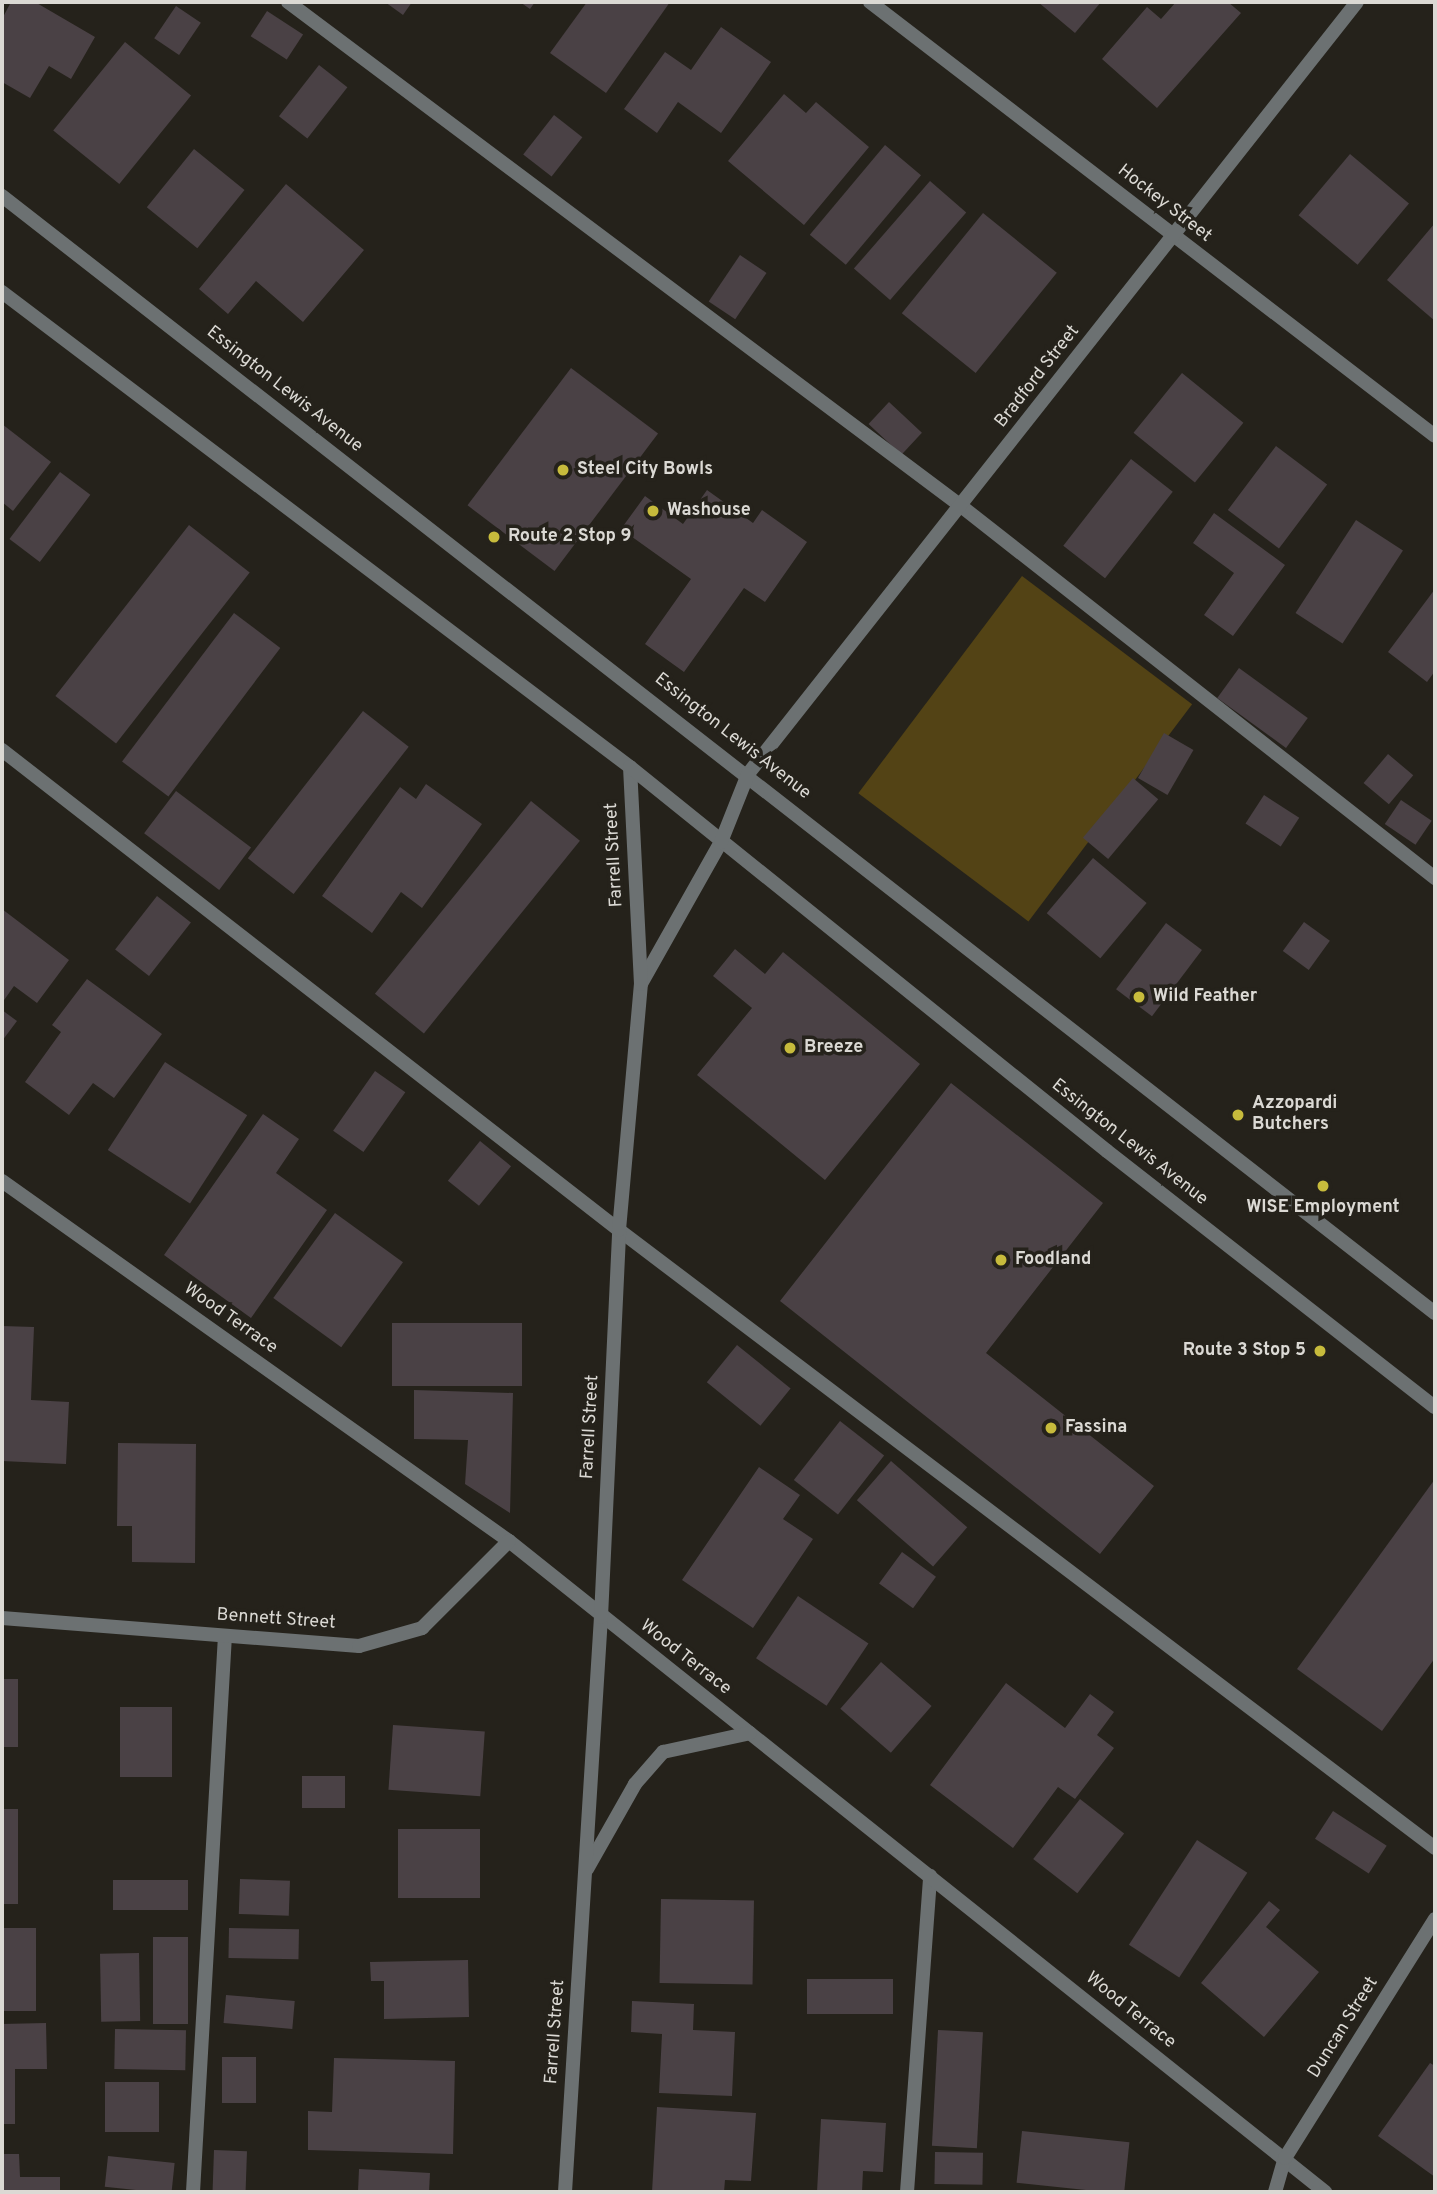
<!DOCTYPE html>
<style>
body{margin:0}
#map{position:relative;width:1437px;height:2194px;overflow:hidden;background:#25221b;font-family:Overpass,sans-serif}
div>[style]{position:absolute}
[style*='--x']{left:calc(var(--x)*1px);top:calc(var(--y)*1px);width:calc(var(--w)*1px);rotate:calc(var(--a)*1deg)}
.green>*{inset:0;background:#534315;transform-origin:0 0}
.building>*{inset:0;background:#4a4145;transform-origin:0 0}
.service>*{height:14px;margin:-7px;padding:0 7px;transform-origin:7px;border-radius:7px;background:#6c7172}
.minor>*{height:14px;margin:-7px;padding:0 7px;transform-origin:7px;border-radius:7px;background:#6c7172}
.tertiary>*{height:14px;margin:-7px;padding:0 7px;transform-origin:7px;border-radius:7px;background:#6c7172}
.dots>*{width:19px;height:19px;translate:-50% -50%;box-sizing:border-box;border:4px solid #25221b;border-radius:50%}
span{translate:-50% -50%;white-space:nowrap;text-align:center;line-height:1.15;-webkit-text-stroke:7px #25221b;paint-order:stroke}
.street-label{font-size:18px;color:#dbd9d4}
.poi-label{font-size:18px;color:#dbd9d4;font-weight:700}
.left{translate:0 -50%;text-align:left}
.right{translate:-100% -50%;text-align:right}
.frame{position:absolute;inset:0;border:4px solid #dbd9d4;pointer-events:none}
</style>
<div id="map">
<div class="green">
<i style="left:1022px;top:576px;width:213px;height:272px;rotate:37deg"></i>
</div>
<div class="building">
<i style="clip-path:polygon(11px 2px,35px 2px,95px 37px,71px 79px,49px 66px,30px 98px,2px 82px,2px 19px)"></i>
<i style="clip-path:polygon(385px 2px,412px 2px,403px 15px)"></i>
<i style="clip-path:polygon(520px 2px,535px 2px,530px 9px)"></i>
<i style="clip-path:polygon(587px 2px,670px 2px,606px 93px,550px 53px)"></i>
<i style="clip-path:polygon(1038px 2px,1101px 2px,1075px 33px)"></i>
<i style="clip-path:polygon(1176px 2px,1228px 2px,1241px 13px,1157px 108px,1102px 59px,1147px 7px,1161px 19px)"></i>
<i style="left:176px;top:6px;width:30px;height:39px;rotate:34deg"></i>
<i style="left:267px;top:11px;width:43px;height:30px;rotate:33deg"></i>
<i style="clip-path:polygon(721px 27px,771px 62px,721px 133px,678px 102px,657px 133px,624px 109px,665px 52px,691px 70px)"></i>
<i style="left:125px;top:42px;width:85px;height:114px;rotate:39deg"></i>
<i style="left:319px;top:65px;width:36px;height:65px;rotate:38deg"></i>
<i style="clip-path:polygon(784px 94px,806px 113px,816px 102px,869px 147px,804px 225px,728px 161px)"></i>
<i style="left:554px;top:115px;width:36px;height:50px;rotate:38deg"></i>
<i style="left:885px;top:145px;width:47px;height:117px;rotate:40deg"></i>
<i style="left:194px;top:149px;width:65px;height:75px;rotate:39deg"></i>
<i style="left:1350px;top:154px;width:77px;height:80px;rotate:40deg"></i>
<i style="left:930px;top:181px;width:48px;height:116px;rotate:41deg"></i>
<i style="clip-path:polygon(286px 184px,364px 250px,303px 322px,256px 281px,228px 314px,199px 289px)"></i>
<i style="left:983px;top:213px;width:95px;height:129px;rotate:39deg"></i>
<i style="clip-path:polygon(1435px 223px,1435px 321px,1387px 280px)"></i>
<i style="left:740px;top:255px;width:32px;height:56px;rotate:34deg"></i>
<i style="left:571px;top:368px;width:109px;height:172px;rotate:37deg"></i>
<i style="left:1182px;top:373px;width:79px;height:77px;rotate:39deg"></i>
<i style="left:889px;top:402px;width:45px;height:30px;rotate:43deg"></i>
<i style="clip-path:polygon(2px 424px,51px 462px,13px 511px,2px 502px)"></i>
<i style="left:1276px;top:446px;width:64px;height:80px;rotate:37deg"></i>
<i style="left:1131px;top:459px;width:53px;height:110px;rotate:38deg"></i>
<i style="left:60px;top:472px;width:38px;height:84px;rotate:37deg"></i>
<i style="clip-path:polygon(707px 490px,753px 523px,762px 510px,807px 542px,765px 602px,744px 588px,684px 672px,645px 644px,691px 579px,621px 529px,645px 496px,683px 524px)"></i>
<i style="clip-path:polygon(1214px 513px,1285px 565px,1233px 636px,1204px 615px,1234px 573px,1193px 543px)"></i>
<i style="left:1356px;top:520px;width:56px;height:111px;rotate:33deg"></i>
<i style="left:189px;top:525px;width:77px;height:217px;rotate:38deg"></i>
<i style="clip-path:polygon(1435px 589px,1435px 671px,1427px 682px,1388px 652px)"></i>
<i style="left:234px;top:613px;width:58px;height:186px;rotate:37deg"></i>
<i style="left:1239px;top:668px;width:85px;height:37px;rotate:36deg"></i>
<i style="left:363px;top:711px;width:58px;height:187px;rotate:38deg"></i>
<i style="left:1164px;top:733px;width:34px;height:52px;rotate:30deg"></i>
<i style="left:1388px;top:754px;width:33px;height:38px;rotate:40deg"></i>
<i style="left:1133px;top:778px;width:33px;height:78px;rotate:40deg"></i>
<i style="clip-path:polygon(426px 784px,482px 824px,422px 908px,401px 892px,372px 933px,322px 896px,400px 787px,416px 799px)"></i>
<i style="left:176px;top:791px;width:94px;height:53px;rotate:37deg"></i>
<i style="left:1264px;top:795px;width:42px;height:34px;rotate:33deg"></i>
<i style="left:1401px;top:800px;width:37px;height:29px;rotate:34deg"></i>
<i style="left:531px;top:801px;width:63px;height:248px;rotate:39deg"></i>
<i style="left:1093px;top:858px;width:70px;height:72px;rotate:40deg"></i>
<i style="left:157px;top:896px;width:43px;height:68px;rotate:38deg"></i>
<i style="clip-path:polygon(2px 909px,69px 960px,37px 1003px,14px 986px,2px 1003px)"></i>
<i style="left:1304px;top:922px;width:32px;height:36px;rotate:36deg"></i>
<i style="left:1166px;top:923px;width:45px;height:83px;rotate:37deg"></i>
<i style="clip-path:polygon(735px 949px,765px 974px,783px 952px,920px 1064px,825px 1180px,697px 1075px,752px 1008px,713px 976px)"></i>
<i style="clip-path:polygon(87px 979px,162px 1034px,114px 1098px,93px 1083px,69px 1115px,25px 1082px,61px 1032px,52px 1025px)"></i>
<i style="clip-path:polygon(2px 1010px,17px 1021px,2px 1041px)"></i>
<i style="left:165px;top:1062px;width:98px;height:105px;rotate:33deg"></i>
<i style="left:375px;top:1071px;width:37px;height:73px;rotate:35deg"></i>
<i style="clip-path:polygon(951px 1083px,1103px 1203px,986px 1353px,1154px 1486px,1100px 1554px,780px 1301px)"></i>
<i style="clip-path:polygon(263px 1114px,299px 1139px,276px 1173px,327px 1210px,251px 1318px,164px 1255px)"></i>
<i style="left:480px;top:1141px;width:40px;height:51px;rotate:39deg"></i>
<i style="left:335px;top:1213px;width:84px;height:105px;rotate:36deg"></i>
<i style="left:392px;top:1323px;width:130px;height:63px"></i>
<i style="clip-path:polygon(2px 1326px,34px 1327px,31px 1400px,69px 1402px,66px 1464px,2px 1461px)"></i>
<i style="left:737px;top:1345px;width:69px;height:48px;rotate:39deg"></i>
<i style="clip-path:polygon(414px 1390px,513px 1393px,510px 1513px,465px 1484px,468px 1440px,414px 1439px)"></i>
<i style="left:840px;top:1421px;width:56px;height:75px;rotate:38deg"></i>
<i style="clip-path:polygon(118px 1443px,196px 1444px,195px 1563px,132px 1562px,132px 1526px,117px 1526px)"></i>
<i style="left:891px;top:1461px;width:101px;height:52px;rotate:41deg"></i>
<i style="clip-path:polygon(759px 1467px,800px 1495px,783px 1519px,813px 1539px,753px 1628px,682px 1580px)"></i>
<i style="clip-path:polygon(1435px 1479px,1435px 1658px,1382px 1731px,1297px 1669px)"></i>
<i style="left:902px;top:1552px;width:42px;height:39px;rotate:36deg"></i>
<i style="left:798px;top:1596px;width:85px;height:75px;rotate:34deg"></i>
<i style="left:881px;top:1662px;width:67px;height:62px;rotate:41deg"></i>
<i style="left:2px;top:1679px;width:16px;height:68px"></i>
<i style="clip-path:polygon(1006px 1683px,1065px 1728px,1090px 1694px,1114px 1712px,1097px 1735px,1114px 1748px,1075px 1799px,1058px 1787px,1013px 1848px,930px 1785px)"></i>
<i style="left:120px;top:1707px;width:52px;height:70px"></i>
<i style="left:393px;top:1725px;width:92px;height:65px;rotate:4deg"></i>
<i style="left:302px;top:1776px;width:43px;height:32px"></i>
<i style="left:1080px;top:1799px;width:56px;height:76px;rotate:38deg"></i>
<i style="left:2px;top:1809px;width:16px;height:95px"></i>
<i style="left:1333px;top:1811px;width:64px;height:33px;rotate:33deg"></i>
<i style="left:398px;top:1829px;width:82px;height:69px"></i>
<i style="left:1197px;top:1840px;width:60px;height:125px;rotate:33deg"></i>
<i style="left:240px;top:1879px;width:50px;height:35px;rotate:2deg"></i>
<i style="left:113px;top:1880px;width:75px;height:30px"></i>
<i style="left:661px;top:1899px;width:93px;height:84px;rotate:1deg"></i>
<i style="clip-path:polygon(1269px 1901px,1280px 1910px,1266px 1927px,1319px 1972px,1264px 2037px,1201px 1983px)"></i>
<i style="left:2px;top:1928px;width:34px;height:83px"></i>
<i style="left:229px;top:1928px;width:70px;height:30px;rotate:1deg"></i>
<i style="left:153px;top:1937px;width:35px;height:87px"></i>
<i style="left:139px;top:1953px;width:68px;height:39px;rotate:89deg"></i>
<i style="clip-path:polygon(468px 1960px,469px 2017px,384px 2019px,384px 1981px,371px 1981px,370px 1962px)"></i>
<i style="left:807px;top:1979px;width:86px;height:35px"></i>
<i style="left:226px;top:1995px;width:69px;height:28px;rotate:5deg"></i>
<i style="clip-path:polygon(632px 2001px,694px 2004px,693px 2030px,735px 2032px,732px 2096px,659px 2093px,662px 2034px,631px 2032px)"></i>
<i style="clip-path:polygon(46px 2023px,47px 2069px,15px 2069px,15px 2124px,2px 2124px,2px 2024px)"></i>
<i style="left:115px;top:2029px;width:71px;height:40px;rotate:1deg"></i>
<i style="left:938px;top:2030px;width:45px;height:116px;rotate:3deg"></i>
<i style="left:222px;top:2057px;width:34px;height:46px"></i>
<i style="clip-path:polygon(334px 2058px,455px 2061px,453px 2154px,308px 2150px,308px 2111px,332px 2112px)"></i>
<i style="clip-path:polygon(1430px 2063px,1435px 2066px,1435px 2177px,1378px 2136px)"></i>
<i style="left:105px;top:2082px;width:54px;height:50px"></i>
<i style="clip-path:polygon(657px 2107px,756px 2113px,751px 2181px,725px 2180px,724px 2192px,652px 2192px)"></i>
<i style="clip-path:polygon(821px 2119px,886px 2123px,883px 2172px,863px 2171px,862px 2192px,817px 2192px)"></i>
<i style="left:1022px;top:2131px;width:108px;height:52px;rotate:6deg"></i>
<i style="left:214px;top:2150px;width:33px;height:42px;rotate:2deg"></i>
<i style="left:935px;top:2152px;width:48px;height:32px;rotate:1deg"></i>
<i style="clip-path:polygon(2px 2154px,19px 2154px,20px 2177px,60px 2177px,60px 2192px,2px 2192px)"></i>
<i style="left:108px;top:2156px;width:67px;height:31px;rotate:6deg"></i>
<i style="clip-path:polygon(359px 2169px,430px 2173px,429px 2192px,358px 2192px)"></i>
</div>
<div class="service">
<i style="--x:288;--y:2;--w:841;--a:36.83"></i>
<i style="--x:961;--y:506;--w:603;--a:38.13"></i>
<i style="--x:2;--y:750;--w:782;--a:37.88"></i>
<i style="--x:619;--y:1230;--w:1024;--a:37.14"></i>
<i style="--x:193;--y:2192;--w:557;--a:-86.71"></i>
<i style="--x:907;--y:2192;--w:317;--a:-85.8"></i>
</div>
<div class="minor">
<i style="--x:870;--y:2;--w:712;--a:37.53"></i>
<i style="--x:748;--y:774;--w:983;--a:-51.73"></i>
<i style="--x:642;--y:982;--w:161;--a:-60.6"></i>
<i style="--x:2;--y:1181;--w:622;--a:35.38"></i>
<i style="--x:509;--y:1541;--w:1044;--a:38.58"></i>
<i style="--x:2;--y:1618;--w:358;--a:4.5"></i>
<i style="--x:359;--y:1646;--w:66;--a:-15.9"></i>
<i style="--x:422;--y:1628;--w:123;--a:-45"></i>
<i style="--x:587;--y:1869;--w:98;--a:-60.5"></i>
<i style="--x:635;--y:1784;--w:43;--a:-48.8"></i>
<i style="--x:663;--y:1752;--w:89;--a:-12.3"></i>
<i style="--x:565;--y:2192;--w:576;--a:-86.42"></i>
<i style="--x:601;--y:1617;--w:387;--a:-87.3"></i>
<i style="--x:619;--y:1230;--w:247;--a:-84.9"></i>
<i style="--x:641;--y:984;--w:217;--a:-92.9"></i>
<i style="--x:1275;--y:2192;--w:35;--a:-74"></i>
<i style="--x:1285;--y:2158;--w:282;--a:-57.9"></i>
</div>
<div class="tertiary">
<i style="--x:2;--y:196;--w:1817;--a:37.94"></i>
<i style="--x:2;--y:292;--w:787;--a:37.1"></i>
<i style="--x:630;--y:767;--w:612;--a:38.84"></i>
<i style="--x:1107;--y:1151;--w:416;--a:38"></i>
<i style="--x:721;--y:842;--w:73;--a:-68.3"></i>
</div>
<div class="dots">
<i style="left:563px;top:470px;background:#c7bb3c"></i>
<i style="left:653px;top:511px;background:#c7bb3c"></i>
<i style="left:494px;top:537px;background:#c7bb3c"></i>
<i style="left:1139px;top:997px;background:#c7bb3c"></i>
<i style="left:790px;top:1048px;background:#c7bb3c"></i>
<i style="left:1238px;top:1115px;background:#c7bb3c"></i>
<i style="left:1323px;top:1186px;background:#c7bb3c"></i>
<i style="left:1001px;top:1260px;background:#c7bb3c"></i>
<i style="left:1320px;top:1351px;background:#c7bb3c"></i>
<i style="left:1051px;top:1428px;background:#c7bb3c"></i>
</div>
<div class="street-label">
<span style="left:1164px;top:204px;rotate:38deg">Hockey Street</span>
<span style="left:1038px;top:377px;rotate:-52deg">Bradford Street</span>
<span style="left:284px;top:390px;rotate:38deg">Essington Lewis Avenue</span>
<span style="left:732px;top:737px;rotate:38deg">Essington Lewis Avenue</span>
<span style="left:615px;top:855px;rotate:-93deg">Farrell Street</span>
<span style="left:1129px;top:1143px;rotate:38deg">Essington Lewis Avenue</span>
<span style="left:230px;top:1319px;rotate:35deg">Wood Terrace</span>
<span style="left:591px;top:1427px;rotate:-87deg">Farrell Street</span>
<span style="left:276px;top:1620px;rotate:4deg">Bennett Street</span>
<span style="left:685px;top:1658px;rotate:38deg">Wood Terrace</span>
<span style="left:1130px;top:2011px;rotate:39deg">Wood Terrace</span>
<span style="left:1344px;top:2028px;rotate:-58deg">Duncan Street</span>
<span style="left:556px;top:2032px;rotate:-86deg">Farrell Street</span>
</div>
<div class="poi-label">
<span class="left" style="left:577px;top:470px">Steel City Bowls</span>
<span class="left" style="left:667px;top:511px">Washouse</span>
<span class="left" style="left:508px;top:537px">Route 2 Stop 9</span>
<span class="left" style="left:1153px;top:997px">Wild Feather</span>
<span class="left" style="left:804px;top:1048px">Breeze</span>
<span class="left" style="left:1252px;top:1115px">Azzopardi<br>Butchers</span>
<span style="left:1323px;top:1208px">WISE Employment</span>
<span class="left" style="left:1015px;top:1260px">Foodland</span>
<span class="right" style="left:1306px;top:1351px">Route 3 Stop 5</span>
<span class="left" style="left:1065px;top:1428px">Fassina</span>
</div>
<div class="frame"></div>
</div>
